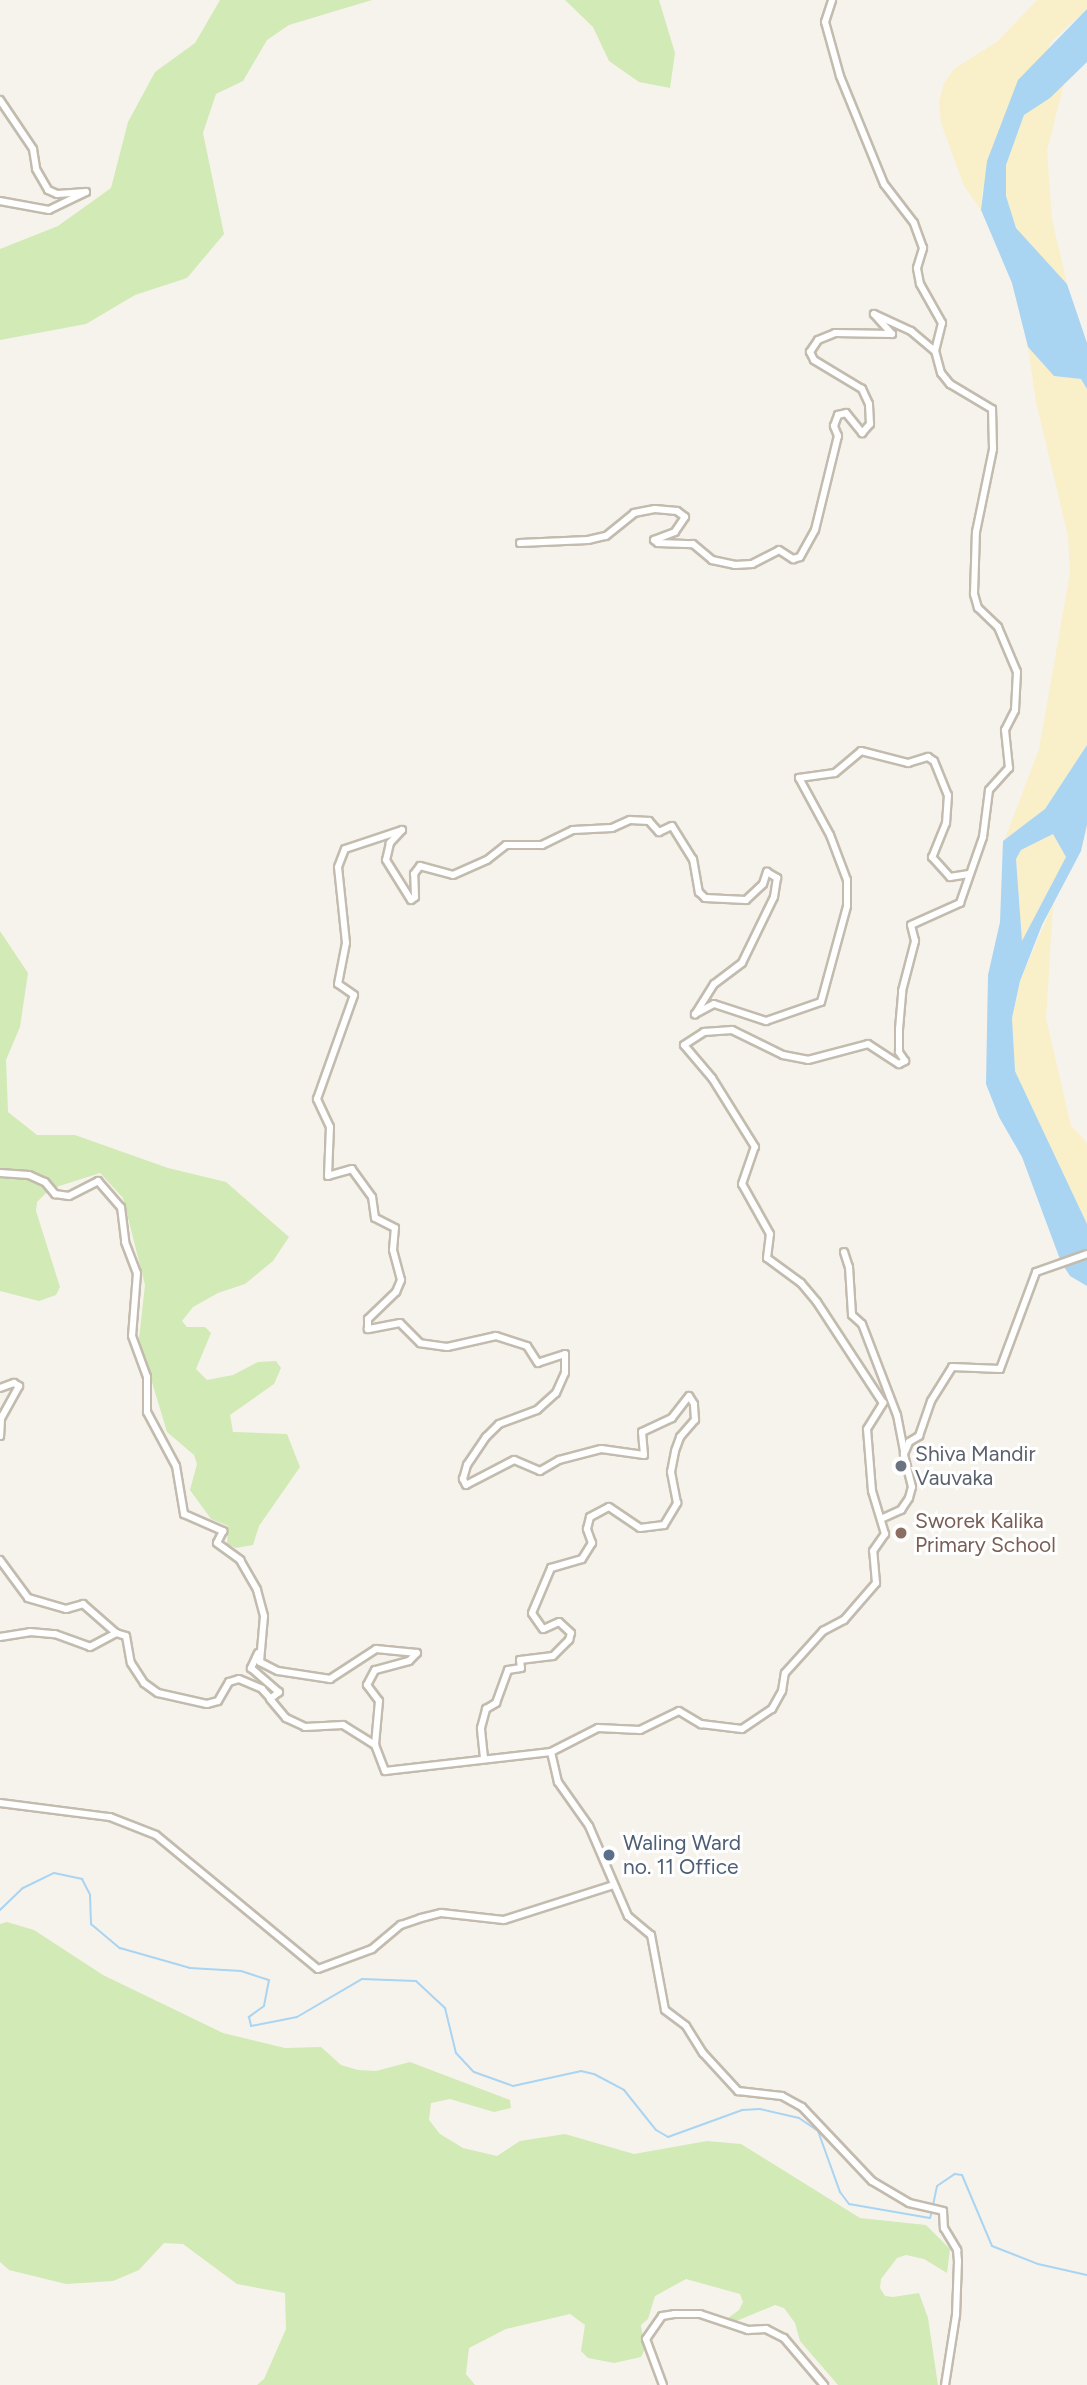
<!DOCTYPE html>
<style>
body{margin:0}
#map{position:relative;width:1087px;height:2385px;overflow:hidden;background:#f6f3ec;font-family:Figtree,sans-serif}
div>[style]{position:absolute}
[style*='--x']{left:calc(var(--x)*1px);top:calc(var(--y)*1px);width:calc(var(--w)*1px);rotate:calc(var(--a)*1deg)}
.green>*{inset:0;background:#d2eab5}
.sand>*{inset:0;background:#f9efc9}
.water>*{inset:0;background:#a9d4f2}
.stream>*{height:2px;margin:-1px;padding:0 1px;transform-origin:1px;border-radius:1px;background:#a9d4f2}
.roads{filter:drop-shadow(2px 0 #c2bbae) drop-shadow(-2px 0 #c2bbae) drop-shadow(0 2px #c2bbae) drop-shadow(0 -2px #c2bbae)}
.street>*{height:6px;margin:-3px;padding:0 3px;transform-origin:3px;border-radius:3px;background:#fff}
.dots>*{width:19px;height:19px;translate:-50% -50%;box-sizing:border-box;border:4px solid #fff;border-radius:50%}
span{translate:-50% -50%;white-space:nowrap;text-align:center;line-height:1.15;-webkit-text-stroke:6px #fff;paint-order:stroke}
.worship-label{font-size:21px;color:#5b616d}
.left{translate:0 -50%;text-align:left}
.education-label{font-size:21px;color:#785e54}
.service-label{font-size:21px;color:#4e5e75}
</style>
<div id="map">
<div class="green">
<i style="clip-path:polygon(220px 0,372px 0,289px 25px,267px 40px,243px 81px,216px 94px,203px 133px,224px 234px,187px 278px,135px 295px,86px 324px,0 340px,0 249px,58px 226px,111px 188px,128px 122px,155px 72px,195px 43px)"></i>
<i style="clip-path:polygon(565px 0,659px 0,675px 53px,670px 88px,639px 82px,609px 61px,593px 27px)"></i>
<i style="clip-path:polygon(0 931px,28px 973px,20px 1027px,6px 1060px,8px 1112px,37px 1135px,75px 1135px,168px 1168px,226px 1182px,289px 1237px,273px 1261px,245px 1284px,218px 1293px,193px 1307px,182px 1321px,187px 1327px,205px 1327px,211px 1333px,196px 1369px,207px 1380px,233px 1375px,258px 1362px,276px 1361px,281px 1368px,274px 1384px,230px 1415px,233px 1432px,287px 1434px,300px 1467px,259px 1526px,253px 1545px,236px 1548px,227px 1544px,228px 1526px,211px 1519px,190px 1490px,197px 1464px,194px 1455px,167px 1432px,139px 1339px,145px 1285px,123px 1198px,100px 1173px,50px 1189px,37px 1202px,36px 1211px,60px 1287px,56px 1295px,39px 1301px,0 1291px)"></i>
<i style="clip-path:polygon(7px 1922px,34px 1930px,103px 1975px,223px 2033px,285px 2048px,321px 2047px,341px 2065px,358px 2070px,376px 2071px,410px 2062px,510px 2100px,511px 2108px,494px 2112px,450px 2099px,431px 2103px,429px 2120px,440px 2134px,463px 2148px,497px 2156px,520px 2141px,565px 2134px,634px 2154px,707px 2141px,741px 2144px,860px 2218px,926px 2225px,950px 2249px,947px 2273px,924px 2259px,906px 2255px,897px 2258px,881px 2279px,880px 2288px,885px 2296px,893px 2297px,919px 2293px,928px 2318px,938px 2385px,838px 2385px,800px 2341px,795px 2323px,784px 2308px,775px 2305px,734px 2322px,724px 2321px,739px 2310px,743px 2302px,740px 2294px,686px 2279px,655px 2296px,648px 2319px,641px 2325px,645px 2349px,641px 2357px,614px 2363px,588px 2358px,581px 2351px,585px 2325px,570px 2314px,506px 2329px,469px 2348px,466px 2374px,475px 2385px,257px 2385px,264px 2379px,286px 2329px,285px 2293px,237px 2284px,183px 2244px,164px 2243px,139px 2270px,113px 2281px,66px 2284px,9px 2270px,0 2262px,0 1924px)"></i>
</div>
<div class="sand">
<i style="clip-path:polygon(1037px 0,1087px 0,1087px 9px,1051px 42px,982px 191px,981px 210px,964px 186px,941px 123px,939px 102px,944px 83px,954px 69px,998px 41px)"></i>
<i style="clip-path:polygon(1064px 83px,1047px 151px,1052px 219px,1067px 284px,1016px 228px,1006px 196px,1006px 165px,1024px 115px)"></i>
<i style="clip-path:polygon(1028px 347px,1054px 376px,1081px 379px,1087px 389px,1087px 745px,1045px 809px,1005px 839px,1039px 749px,1070px 573px,1068px 536px,1036px 402px)"></i>
<i style="clip-path:polygon(1053px 834px,1066px 857px,1022px 942px,1016px 859px,1021px 850px)"></i>
<i style="clip-path:polygon(1053px 904px,1046px 1018px,1071px 1126px,1087px 1143px,1087px 1224px,1015px 1071px,1012px 1018px,1020px 981px)"></i>
</div>
<div class="water">
<i style="clip-path:polygon(1087px 9px,1087px 62px,1050px 98px,1024px 115px,1006px 165px,1006px 196px,1016px 228px,1067px 284px,1087px 343px,1087px 389px,1081px 379px,1054px 376px,1028px 347px,1012px 283px,981px 210px,987px 161px,1018px 80px)"></i>
<i style="clip-path:polygon(evenodd,1087px 745px,1087px 825px,1081px 851px,1042px 925px,1020px 981px,1012px 1018px,1015px 1071px,1087px 1224px,1087px 1286px,1070px 1276px,1061px 1262px,1022px 1157px,999px 1117px,986px 1084px,988px 975px,1000px 922px,1003px 841px,1045px 809px,1087px 745px,1053px 834px,1066px 857px,1022px 941px,1016px 859px,1021px 850px,1053px 834px)"></i>
</div>
<div class="stream">
<i style="--x:0;--y:1910;--w:32;--a:-44"></i>
<i style="--x:23;--y:1888;--w:34;--a:-26"></i>
<i style="--x:54;--y:1873;--w:29;--a:12"></i>
<i style="--x:82;--y:1879;--w:18;--a:63"></i>
<i style="--x:90;--y:1895;--w:29;--a:88"></i>
<i style="--x:91;--y:1924;--w:38;--a:40"></i>
<i style="--x:120;--y:1948;--w:73;--a:15.9"></i>
<i style="--x:190;--y:1968;--w:51;--a:3.4"></i>
<i style="--x:241;--y:1971;--w:29;--a:18"></i>
<i style="--x:269;--y:1980;--w:26;--a:101"></i>
<i style="--x:264;--y:2006;--w:19;--a:144"></i>
<i style="--x:249;--y:2017;--w:9;--a:77"></i>
<i style="--x:251;--y:2026;--w:47;--a:-11.1"></i>
<i style="--x:297;--y:2017;--w:75;--a:-30.3"></i>
<i style="--x:362;--y:1979;--w:54;--a:2.1"></i>
<i style="--x:416;--y:1981;--w:40;--a:43"></i>
<i style="--x:445;--y:2008;--w:46;--a:76.3"></i>
<i style="--x:456;--y:2053;--w:26;--a:47"></i>
<i style="--x:474;--y:2072;--w:41;--a:19.7"></i>
<i style="--x:513;--y:2086;--w:70;--a:-12.4"></i>
<i style="--x:581;--y:2071;--w:13;--a:13"></i>
<i style="--x:594;--y:2074;--w:34;--a:28"></i>
<i style="--x:624;--y:2090;--w:51;--a:51.3"></i>
<i style="--x:656;--y:2130;--w:14;--a:30"></i>
<i style="--x:668;--y:2137;--w:79;--a:-20"></i>
<i style="--x:742;--y:2110;--w:18;--a:-3"></i>
<i style="--x:760;--y:2109;--w:40;--a:13"></i>
<i style="--x:799;--y:2118;--w:23;--a:34"></i>
<i style="--x:818;--y:2131;--w:65;--a:70.2"></i>
<i style="--x:840;--y:2192;--w:15;--a:53"></i>
<i style="--x:849;--y:2204;--w:82;--a:9.8"></i>
<i style="--x:930;--y:2218;--w:7;--a:-74"></i>
<i style="--x:933;--y:2205;--w:19;--a:-78"></i>
<i style="--x:937;--y:2186;--w:22;--a:-34"></i>
<i style="--x:955;--y:2174;--w:7;--a:8"></i>
<i style="--x:962;--y:2175;--w:77;--a:67.1"></i>
<i style="--x:992;--y:2246;--w:49;--a:21.4"></i>
<i style="--x:1038;--y:2264;--w:50;--a:12.7"></i>
</div>
<div class="roads">
<div class="street">
<i style="--x:0;--y:100;--w:59;--a:56"></i>
<i style="--x:33;--y:149;--w:20;--a:81"></i>
<i style="--x:36;--y:169;--w:24;--a:60"></i>
<i style="--x:48;--y:190;--w:10;--a:24"></i>
<i style="--x:57;--y:194;--w:29;--a:-4"></i>
<i style="--x:86;--y:192;--w:41;--a:154.1"></i>
<i style="--x:49;--y:210;--w:50;--a:-169.6"></i>
<i style="--x:520;--y:543;--w:68;--a:-2.5"></i>
<i style="--x:588;--y:540;--w:18;--a:-13"></i>
<i style="--x:606;--y:536;--w:36;--a:-39"></i>
<i style="--x:634;--y:513;--w:21;--a:-11"></i>
<i style="--x:655;--y:509;--w:22;--a:5"></i>
<i style="--x:677;--y:511;--w:10;--a:37"></i>
<i style="--x:685;--y:517;--w:18;--a:124"></i>
<i style="--x:675;--y:532;--w:22;--a:159"></i>
<i style="--x:654;--y:540;--w:5;--a:37"></i>
<i style="--x:658;--y:543;--w:35;--a:2"></i>
<i style="--x:693;--y:544;--w:25;--a:40"></i>
<i style="--x:712;--y:560;--w:24;--a:12"></i>
<i style="--x:735;--y:565;--w:17;--a:-3"></i>
<i style="--x:752;--y:564;--w:30;--a:-27"></i>
<i style="--x:779;--y:550;--w:17;--a:33"></i>
<i style="--x:793;--y:559;--w:7;--a:-16"></i>
<i style="--x:800;--y:557;--w:31;--a:-61"></i>
<i style="--x:815;--y:530;--w:97;--a:-76.3"></i>
<i style="--x:838;--y:436;--w:11;--a:-112"></i>
<i style="--x:834;--y:426;--w:12;--a:-70"></i>
<i style="--x:838;--y:415;--w:8;--a:-14"></i>
<i style="--x:846;--y:413;--w:26;--a:51"></i>
<i style="--x:862;--y:433;--w:12;--a:-48"></i>
<i style="--x:870;--y:424;--w:20;--a:-93"></i>
<i style="--x:869;--y:404;--w:17;--a:-115"></i>
<i style="--x:862;--y:389;--w:56;--a:-148.9"></i>
<i style="--x:814;--y:360;--w:9;--a:-117"></i>
<i style="--x:810;--y:352;--w:14;--a:-56"></i>
<i style="--x:818;--y:340;--w:18;--a:-22"></i>
<i style="--x:835;--y:333;--w:57;--a:1"></i>
<i style="--x:892;--y:334;--w:27;--a:-132"></i>
<i style="--x:874;--y:314;--w:41;--a:24.7"></i>
<i style="--x:911;--y:331;--w:31;--a:40"></i>
<i style="--x:0;--y:1173;--w:29;--a:4"></i>
<i style="--x:29;--y:1175;--w:17;--a:24"></i>
<i style="--x:45;--y:1182;--w:16;--a:50"></i>
<i style="--x:55;--y:1194;--w:14;--a:8"></i>
<i style="--x:69;--y:1196;--w:33;--a:-27"></i>
<i style="--x:98;--y:1181;--w:35;--a:49"></i>
<i style="--x:121;--y:1207;--w:35;--a:83"></i>
<i style="--x:125;--y:1242;--w:33;--a:69"></i>
<i style="--x:137;--y:1273;--w:63;--a:94.5"></i>
<i style="--x:132;--y:1336;--w:44;--a:69.9"></i>
<i style="--x:147;--y:1377;--w:35;--a:90"></i>
<i style="--x:147;--y:1412;--w:61;--a:61.8"></i>
<i style="--x:176;--y:1466;--w:49;--a:80.5"></i>
<i style="--x:184;--y:1514;--w:43;--a:23.6"></i>
<i style="--x:223;--y:1531;--w:13;--a:117"></i>
<i style="--x:217;--y:1543;--w:29;--a:36"></i>
<i style="--x:240;--y:1560;--w:34;--a:60"></i>
<i style="--x:257;--y:1590;--w:27;--a:75"></i>
<i style="--x:264;--y:1616;--w:46;--a:95"></i>
<i style="--x:260;--y:1662;--w:20;--a:27"></i>
<i style="--x:278;--y:1671;--w:53;--a:8.7"></i>
<i style="--x:330;--y:1679;--w:55;--a:-33.1"></i>
<i style="--x:376;--y:1649;--w:41;--a:5.6"></i>
<i style="--x:417;--y:1653;--w:11;--a:135"></i>
<i style="--x:409;--y:1661;--w:35;--a:165"></i>
<i style="--x:375;--y:1670;--w:17;--a:118"></i>
<i style="--x:367;--y:1685;--w:20;--a:53"></i>
<i style="--x:379;--y:1701;--w:44;--a:95.2"></i>
<i style="--x:375;--y:1745;--w:28;--a:69"></i>
<i style="--x:385;--y:1771;--w:167;--a:-6.5"></i>
<i style="--x:551;--y:1752;--w:31;--a:77"></i>
<i style="--x:558;--y:1782;--w:54;--a:54.8"></i>
<i style="--x:589;--y:1826;--w:98;--a:66.6"></i>
<i style="--x:628;--y:1916;--w:30;--a:40"></i>
<i style="--x:651;--y:1935;--w:76;--a:79.4"></i>
<i style="--x:665;--y:2010;--w:26;--a:37"></i>
<i style="--x:686;--y:2026;--w:32;--a:58"></i>
<i style="--x:703;--y:2053;--w:52;--a:47.4"></i>
<i style="--x:738;--y:2091;--w:44;--a:6.5"></i>
<i style="--x:782;--y:2096;--w:23;--a:29"></i>
<i style="--x:802;--y:2107;--w:102;--a:46.6"></i>
<i style="--x:872;--y:2181;--w:43;--a:30.7"></i>
<i style="--x:909;--y:2203;--w:35;--a:13"></i>
<i style="--x:943;--y:2211;--w:17;--a:87"></i>
<i style="--x:944;--y:2228;--w:26;--a:59"></i>
<i style="--x:957;--y:2250;--w:11;--a:85"></i>
<i style="--x:958;--y:2261;--w:54;--a:92.1"></i>
<i style="--x:956;--y:2315;--w:71;--a:98.9"></i>
<i style="--x:844;--y:1252;--w:16;--a:72"></i>
<i style="--x:849;--y:1267;--w:48;--a:86.4"></i>
<i style="--x:852;--y:1315;--w:13;--a:42"></i>
<i style="--x:862;--y:1324;--w:97;--a:69"></i>
<i style="--x:897;--y:1415;--w:37;--a:79"></i>
<i style="--x:0;--y:1388;--w:15;--a:-20"></i>
<i style="--x:14;--y:1383;--w:6;--a:31"></i>
<i style="--x:19;--y:1386;--w:38;--a:119"></i>
<i style="--x:1;--y:1419;--w:17;--a:93"></i>
<i style="--x:883;--y:1518;--w:20;--a:-24"></i>
<i style="--x:901;--y:1510;--w:14;--a:-56"></i>
<i style="--x:909;--y:1498;--w:11;--a:-75"></i>
<i style="--x:912;--y:1487;--w:34;--a:-104"></i>
<i style="--x:904;--y:1454;--w:13;--a:-67"></i>
<i style="--x:909;--y:1442;--w:12;--a:-31"></i>
<i style="--x:919;--y:1436;--w:37;--a:-71"></i>
<i style="--x:931;--y:1401;--w:40;--a:-58"></i>
<i style="--x:952;--y:1367;--w:48;--a:2.4"></i>
<i style="--x:1000;--y:1369;--w:103;--a:-69.6"></i>
<i style="--x:1036;--y:1272;--w:54;--a:-19.4"></i>
<i style="--x:0;--y:1560;--w:47;--a:53.6"></i>
<i style="--x:28;--y:1598;--w:40;--a:16"></i>
<i style="--x:66;--y:1609;--w:18;--a:-16"></i>
<i style="--x:83;--y:1604;--w:44;--a:41.3"></i>
<i style="--x:0;--y:1637;--w:30;--a:-9"></i>
<i style="--x:30;--y:1632;--w:25;--a:5"></i>
<i style="--x:55;--y:1634;--w:37;--a:20"></i>
<i style="--x:90;--y:1647;--w:30;--a:-28"></i>
<i style="--x:116;--y:1633;--w:10;--a:17"></i>
<i style="--x:126;--y:1636;--w:27;--a:80"></i>
<i style="--x:131;--y:1663;--w:24;--a:57"></i>
<i style="--x:144;--y:1683;--w:17;--a:36"></i>
<i style="--x:158;--y:1693;--w:50;--a:12.7"></i>
<i style="--x:207;--y:1704;--w:11;--a:-15"></i>
<i style="--x:218;--y:1701;--w:22;--a:-60"></i>
<i style="--x:229;--y:1682;--w:10;--a:-17"></i>
<i style="--x:239;--y:1679;--w:25;--a:23"></i>
<i style="--x:262;--y:1689;--w:12;--a:48"></i>
<i style="--x:258;--y:1653;--w:17;--a:115"></i>
<i style="--x:251;--y:1668;--w:37;--a:41"></i>
<i style="--x:279;--y:1692;--w:11;--a:142"></i>
<i style="--x:270;--y:1699;--w:25;--a:50"></i>
<i style="--x:286;--y:1718;--w:21;--a:25"></i>
<i style="--x:305;--y:1727;--w:38;--a:-3"></i>
<i style="--x:343;--y:1725;--w:38;--a:32"></i>
<i style="--x:551;--y:1752;--w:53;--a:-27.1"></i>
<i style="--x:598;--y:1728;--w:42;--a:2.7"></i>
<i style="--x:640;--y:1730;--w:43;--a:-26"></i>
<i style="--x:679;--y:1711;--w:26;--a:31"></i>
<i style="--x:701;--y:1724;--w:41;--a:7"></i>
<i style="--x:742;--y:1729;--w:36;--a:-34"></i>
<i style="--x:772;--y:1709;--w:21;--a:-61"></i>
<i style="--x:782;--y:1691;--w:18;--a:-81"></i>
<i style="--x:785;--y:1673;--w:57;--a:-47.9"></i>
<i style="--x:823;--y:1631;--w:24;--a:-28"></i>
<i style="--x:844;--y:1620;--w:49;--a:-49.1"></i>
<i style="--x:876;--y:1583;--w:32;--a:-95"></i>
<i style="--x:873;--y:1551;--w:21;--a:-55"></i>
<i style="--x:885;--y:1534;--w:45;--a:-106.8"></i>
<i style="--x:872;--y:1491;--w:62;--a:-94.6"></i>
<i style="--x:867;--y:1429;--w:31;--a:-58"></i>
<i style="--x:883;--y:1403;--w:121;--a:-123.2"></i>
<i style="--x:817;--y:1302;--w:25;--a:-130"></i>
<i style="--x:801;--y:1283;--w:42;--a:-143.7"></i>
<i style="--x:767;--y:1258;--w:24;--a:-83"></i>
<i style="--x:770;--y:1234;--w:57;--a:-119.2"></i>
<i style="--x:742;--y:1184;--w:39;--a:-71"></i>
<i style="--x:755;--y:1147;--w:81;--a:-121.9"></i>
<i style="--x:712;--y:1078;--w:43;--a:-130.3"></i>
<i style="--x:684;--y:1045;--w:24;--a:-33"></i>
<i style="--x:704;--y:1032;--w:28;--a:-4"></i>
<i style="--x:732;--y:1030;--w:57;--a:26.1"></i>
<i style="--x:783;--y:1055;--w:25;--a:11"></i>
<i style="--x:808;--y:1060;--w:62;--a:-14.9"></i>
<i style="--x:868;--y:1044;--w:37;--a:33"></i>
<i style="--x:899;--y:1064;--w:7;--a:-27"></i>
<i style="--x:905;--y:1061;--w:11;--a:-124"></i>
<i style="--x:899;--y:1052;--w:23;--a:-90"></i>
<i style="--x:899;--y:1029;--w:38;--a:-85"></i>
<i style="--x:902;--y:991;--w:52;--a:-75.4"></i>
<i style="--x:915;--y:941;--w:16;--a:-104"></i>
<i style="--x:911;--y:925;--w:54;--a:-24.2"></i>
<i style="--x:960;--y:903;--w:70;--a:-70.8"></i>
<i style="--x:983;--y:837;--w:47;--a:-82.7"></i>
<i style="--x:989;--y:790;--w:30;--a:-48"></i>
<i style="--x:1009;--y:768;--w:38;--a:-96"></i>
<i style="--x:1005;--y:730;--w:22;--a:-63"></i>
<i style="--x:1015;--y:710;--w:38;--a:-87"></i>
<i style="--x:1017;--y:672;--w:49;--a:-112.9"></i>
<i style="--x:998;--y:627;--w:28;--a:-136"></i>
<i style="--x:978;--y:608;--w:15;--a:-106"></i>
<i style="--x:974;--y:594;--w:62;--a:-88.2"></i>
<i style="--x:976;--y:532;--w:85;--a:-78.4"></i>
<i style="--x:993;--y:449;--w:40;--a:-91.4"></i>
<i style="--x:992;--y:409;--w:49;--a:-149.2"></i>
<i style="--x:950;--y:384;--w:14;--a:-129"></i>
<i style="--x:941;--y:373;--w:23;--a:-105"></i>
<i style="--x:935;--y:351;--w:29;--a:-76"></i>
<i style="--x:942;--y:323;--w:45;--a:-119.4"></i>
<i style="--x:920;--y:284;--w:16;--a:-101"></i>
<i style="--x:917;--y:268;--w:21;--a:-73"></i>
<i style="--x:923;--y:248;--w:27;--a:-110"></i>
<i style="--x:914;--y:223;--w:49;--a:-127.6"></i>
<i style="--x:884;--y:184;--w:117;--a:-112.2"></i>
<i style="--x:840;--y:76;--w:56;--a:-105.5"></i>
<i style="--x:825;--y:22;--w:23;--a:-72"></i>
<i style="--x:484;--y:1758;--w:30;--a:-96"></i>
<i style="--x:481;--y:1728;--w:20;--a:-75"></i>
<i style="--x:486;--y:1709;--w:12;--a:-31"></i>
<i style="--x:496;--y:1703;--w:35;--a:-70"></i>
<i style="--x:508;--y:1670;--w:13;--a:-9"></i>
<i style="--x:521;--y:1668;--w:8;--a:-97"></i>
<i style="--x:520;--y:1660;--w:33;--a:-7"></i>
<i style="--x:553;--y:1656;--w:23;--a:-45"></i>
<i style="--x:569;--y:1640;--w:7;--a:-74"></i>
<i style="--x:571;--y:1633;--w:16;--a:-137"></i>
<i style="--x:559;--y:1622;--w:17;--a:156"></i>
<i style="--x:543;--y:1629;--w:19;--a:-125"></i>
<i style="--x:532;--y:1613;--w:49;--a:-67.1"></i>
<i style="--x:551;--y:1568;--w:32;--a:-16"></i>
<i style="--x:582;--y:1559;--w:19;--a:-58"></i>
<i style="--x:592;--y:1543;--w:15;--a:-110"></i>
<i style="--x:587;--y:1529;--w:12;--a:-76"></i>
<i style="--x:590;--y:1517;--w:21;--a:-28"></i>
<i style="--x:609;--y:1507;--w:37;--a:34"></i>
<i style="--x:640;--y:1528;--w:24;--a:-7"></i>
<i style="--x:664;--y:1525;--w:26;--a:-59"></i>
<i style="--x:677;--y:1503;--w:32;--a:-101"></i>
<i style="--x:671;--y:1472;--w:21;--a:-79"></i>
<i style="--x:675;--y:1451;--w:15;--a:-70"></i>
<i style="--x:680;--y:1437;--w:23;--a:-49"></i>
<i style="--x:695;--y:1420;--w:16;--a:-94"></i>
<i style="--x:694;--y:1404;--w:9;--a:-122"></i>
<i style="--x:689;--y:1396;--w:28;--a:128"></i>
<i style="--x:672;--y:1418;--w:33;--a:155"></i>
<i style="--x:642;--y:1432;--w:23;--a:85"></i>
<i style="--x:644;--y:1455;--w:43;--a:-172.1"></i>
<i style="--x:601;--y:1449;--w:43;--a:165.3"></i>
<i style="--x:559;--y:1460;--w:22;--a:150"></i>
<i style="--x:540;--y:1471;--w:28;--a:-157"></i>
<i style="--x:514;--y:1460;--w:54;--a:152.5"></i>
<i style="--x:466;--y:1485;--w:7;--a:-117"></i>
<i style="--x:463;--y:1479;--w:15;--a:-74"></i>
<i style="--x:467;--y:1465;--w:34;--a:-56"></i>
<i style="--x:486;--y:1437;--w:18;--a:-45"></i>
<i style="--x:499;--y:1424;--w:40;--a:-20.2"></i>
<i style="--x:537;--y:1410;--w:25;--a:-42"></i>
<i style="--x:556;--y:1393;--w:22;--a:-66"></i>
<i style="--x:565;--y:1373;--w:19;--a:-90"></i>
<i style="--x:565;--y:1354;--w:28;--a:162"></i>
<i style="--x:538;--y:1363;--w:20;--a:-123"></i>
<i style="--x:527;--y:1346;--w:33;--a:-162"></i>
<i style="--x:496;--y:1336;--w:50;--a:167.3"></i>
<i style="--x:447;--y:1347;--w:27;--a:-172"></i>
<i style="--x:420;--y:1343;--w:28;--a:-135"></i>
<i style="--x:400;--y:1323;--w:33;--a:169"></i>
<i style="--x:368;--y:1329;--w:10;--a:-90"></i>
<i style="--x:368;--y:1319;--w:39;--a:-44"></i>
<i style="--x:396;--y:1292;--w:13;--a:-67"></i>
<i style="--x:401;--y:1280;--w:31;--a:-105"></i>
<i style="--x:393;--y:1250;--w:22;--a:-85"></i>
<i style="--x:395;--y:1228;--w:22;--a:-153"></i>
<i style="--x:375;--y:1218;--w:21;--a:-98"></i>
<i style="--x:372;--y:1197;--w:34;--a:-126"></i>
<i style="--x:352;--y:1169;--w:25;--a:164"></i>
<i style="--x:328;--y:1176;--w:49;--a:-87.7"></i>
<i style="--x:330;--y:1127;--w:31;--a:-115"></i>
<i style="--x:317;--y:1099;--w:110;--a:-70.4"></i>
<i style="--x:354;--y:995;--w:19;--a:-145"></i>
<i style="--x:338;--y:984;--w:42;--a:-79"></i>
<i style="--x:346;--y:943;--w:76;--a:-96"></i>
<i style="--x:338;--y:867;--w:19;--a:-69"></i>
<i style="--x:345;--y:849;--w:60;--a:-18.4"></i>
<i style="--x:402;--y:830;--w:18;--a:133"></i>
<i style="--x:390;--y:843;--w:17;--a:103"></i>
<i style="--x:386;--y:860;--w:47;--a:58"></i>
<i style="--x:411;--y:900;--w:5;--a:-37"></i>
<i style="--x:415;--y:897;--w:23;--a:-92"></i>
<i style="--x:414;--y:874;--w:10;--a:-53"></i>
<i style="--x:420;--y:866;--w:34;--a:15"></i>
<i style="--x:453;--y:875;--w:37;--a:-24"></i>
<i style="--x:487;--y:860;--w:24;--a:-38"></i>
<i style="--x:506;--y:845;--w:36;--a:0"></i>
<i style="--x:542;--y:845;--w:34;--a:-26"></i>
<i style="--x:573;--y:830;--w:39;--a:-3"></i>
<i style="--x:612;--y:828;--w:20;--a:-24"></i>
<i style="--x:630;--y:820;--w:19;--a:3"></i>
<i style="--x:649;--y:821;--w:15;--a:48"></i>
<i style="--x:659;--y:832;--w:14;--a:-25"></i>
<i style="--x:672;--y:826;--w:39;--a:58"></i>
<i style="--x:693;--y:859;--w:34;--a:80"></i>
<i style="--x:699;--y:892;--w:8;--a:45"></i>
<i style="--x:705;--y:898;--w:41;--a:2.8"></i>
<i style="--x:746;--y:900;--w:23;--a:-43"></i>
<i style="--x:763;--y:884;--w:13;--a:-72"></i>
<i style="--x:767;--y:872;--w:12;--a:31"></i>
<i style="--x:777;--y:878;--w:19;--a:99"></i>
<i style="--x:774;--y:897;--w:73;--a:115.9"></i>
<i style="--x:742;--y:963;--w:35;--a:143"></i>
<i style="--x:714;--y:984;--w:36;--a:122"></i>
<i style="--x:695;--y:1014;--w:21;--a:-28"></i>
<i style="--x:714;--y:1004;--w:55;--a:18.1"></i>
<i style="--x:766;--y:1021;--w:58;--a:-19.1"></i>
<i style="--x:821;--y:1002;--w:99;--a:-74.8"></i>
<i style="--x:847;--y:906;--w:26;--a:-90"></i>
<i style="--x:847;--y:880;--w:48;--a:-110.7"></i>
<i style="--x:830;--y:835;--w:65;--a:-118.5"></i>
<i style="--x:799;--y:778;--w:36;--a:-8"></i>
<i style="--x:835;--y:773;--w:34;--a:-40"></i>
<i style="--x:861;--y:751;--w:49;--a:14.3"></i>
<i style="--x:908;--y:763;--w:21;--a:-17"></i>
<i style="--x:928;--y:757;--w:7;--a:34"></i>
<i style="--x:934;--y:761;--w:37;--a:68"></i>
<i style="--x:948;--y:795;--w:28;--a:94"></i>
<i style="--x:946;--y:823;--w:37;--a:112"></i>
<i style="--x:932;--y:857;--w:27;--a:48"></i>
<i style="--x:950;--y:877;--w:19;--a:-9"></i>
<i style="--x:0;--y:1803;--w:111;--a:7.3"></i>
<i style="--x:110;--y:1817;--w:49;--a:21.4"></i>
<i style="--x:156;--y:1835;--w:210;--a:39.6"></i>
<i style="--x:318;--y:1969;--w:58;--a:-20.3"></i>
<i style="--x:372;--y:1949;--w:38;--a:-40"></i>
<i style="--x:401;--y:1925;--w:21;--a:-19"></i>
<i style="--x:421;--y:1918;--w:21;--a:-14"></i>
<i style="--x:441;--y:1913;--w:63;--a:6.3"></i>
<i style="--x:504;--y:1920;--w:115;--a:-17.7"></i>
<i style="--x:663;--y:2385;--w:49;--a:-110.3"></i>
<i style="--x:646;--y:2339;--w:28;--a:-55"></i>
<i style="--x:662;--y:2316;--w:12;--a:-9"></i>
<i style="--x:674;--y:2314;--w:26;--a:0"></i>
<i style="--x:700;--y:2314;--w:51;--a:18.4"></i>
<i style="--x:748;--y:2330;--w:18;--a:-3"></i>
<i style="--x:766;--y:2329;--w:20;--a:27"></i>
<i style="--x:784;--y:2338;--w:62;--a:49.6"></i>
</div>
</div>
<div class="dots">
<i style="left:901px;top:1466px;background:#6b7280"></i>
<i style="left:901px;top:1533px;background:#8d6e63"></i>
<i style="left:609px;top:1855px;background:#5c6f8a"></i>
</div>
<div class="worship-label">
<span class="left" style="left:915px;top:1466px">Shiva Mandir<br>Vauvaka</span>
</div>
<div class="education-label">
<span class="left" style="left:915px;top:1533px">Sworek Kalika<br>Primary School</span>
</div>
<div class="service-label">
<span class="left" style="left:623px;top:1855px">Waling Ward<br>no. 11 Office</span>
</div>
</div>
